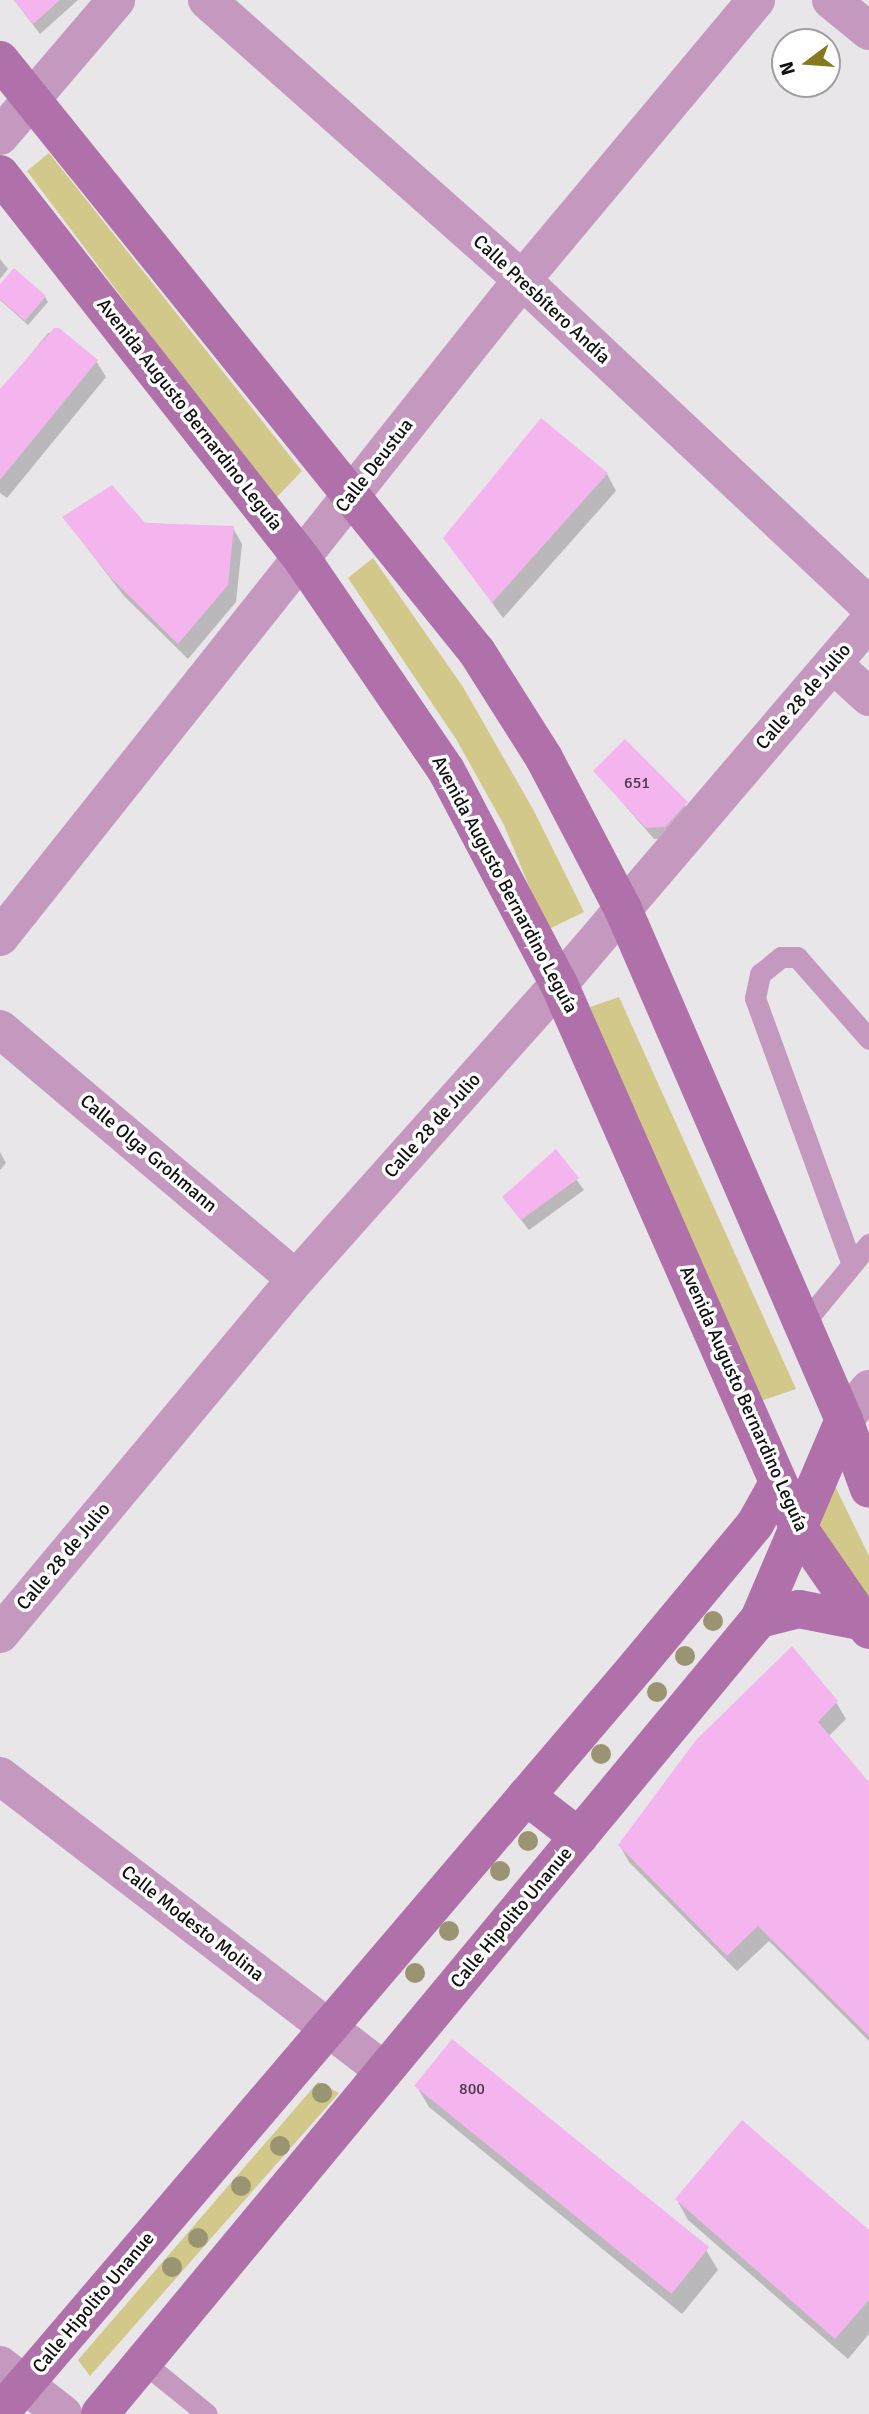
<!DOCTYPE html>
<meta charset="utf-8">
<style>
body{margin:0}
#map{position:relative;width:869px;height:2414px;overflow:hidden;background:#e9e6e9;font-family:Signika,sans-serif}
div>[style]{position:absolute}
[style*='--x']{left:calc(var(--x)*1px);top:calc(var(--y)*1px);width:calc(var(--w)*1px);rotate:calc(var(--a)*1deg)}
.green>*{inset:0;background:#d1c889}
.shadow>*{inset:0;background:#0003}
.building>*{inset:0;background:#f4b5ee;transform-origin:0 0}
.lane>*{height:21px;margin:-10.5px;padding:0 10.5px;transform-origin:10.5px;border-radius:10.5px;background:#c498bf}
.street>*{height:38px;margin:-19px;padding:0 19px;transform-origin:19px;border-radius:19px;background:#c498bf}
.secondary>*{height:38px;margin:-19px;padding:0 19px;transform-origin:19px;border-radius:19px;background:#b071aa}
.trees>*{width:20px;height:20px;margin:-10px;border-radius:50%;background:#9a9473}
span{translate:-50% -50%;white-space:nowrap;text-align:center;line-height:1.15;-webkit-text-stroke:7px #fff;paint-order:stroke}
.number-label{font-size:16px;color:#4a3848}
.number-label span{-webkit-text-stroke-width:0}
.street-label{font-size:19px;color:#110f10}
.north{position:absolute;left:771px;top:28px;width:70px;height:70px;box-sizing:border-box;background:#fff;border:2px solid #a09f9f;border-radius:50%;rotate:254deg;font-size:19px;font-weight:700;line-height:28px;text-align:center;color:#110f10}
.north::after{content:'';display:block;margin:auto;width:24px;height:32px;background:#85781d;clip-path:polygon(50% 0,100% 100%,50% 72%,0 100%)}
</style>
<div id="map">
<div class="green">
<i style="clip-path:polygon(49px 153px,302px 471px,274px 500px,27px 171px)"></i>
<i style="clip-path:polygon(373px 558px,463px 687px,534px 811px,584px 912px,547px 930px,504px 825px,456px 739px,348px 578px)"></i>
<i style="clip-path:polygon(619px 997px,796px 1389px,755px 1403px,590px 1007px)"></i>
<i style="clip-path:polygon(835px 1486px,869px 1556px,869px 1606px,808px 1516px)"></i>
<i style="clip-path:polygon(318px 2082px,339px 2093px,90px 2376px,78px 2360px)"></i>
</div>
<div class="shadow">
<i style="clip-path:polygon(14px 0,78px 0,40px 34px)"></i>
<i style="clip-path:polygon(0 259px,8px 269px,0 279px)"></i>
<i style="clip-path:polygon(0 286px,45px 297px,48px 302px,28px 325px,0 300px)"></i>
<i style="clip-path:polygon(59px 330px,96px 361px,106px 377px,7px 498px,0 493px,0 392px,48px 333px)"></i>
<i style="clip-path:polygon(607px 474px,616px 491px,503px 618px,445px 538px)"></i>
<i style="clip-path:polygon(64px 518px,233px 528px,242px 544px,236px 602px,188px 659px,124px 596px)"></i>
<i style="clip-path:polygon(625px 742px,693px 814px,671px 838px,654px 839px,595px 771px)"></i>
<i style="clip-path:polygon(0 1152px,6px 1163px,0 1170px)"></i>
<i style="clip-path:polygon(556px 1152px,584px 1190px,529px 1230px,504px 1198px)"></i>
<i style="clip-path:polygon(836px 1702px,846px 1719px,828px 1737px,869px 1784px,869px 2041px,769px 1941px,737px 1971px,629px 1862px,620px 1846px)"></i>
<i style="clip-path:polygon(417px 2087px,706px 2250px,718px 2270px,682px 2314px,429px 2107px)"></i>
<i style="clip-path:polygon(677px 2200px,869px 2232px,869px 2334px,848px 2359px,688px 2220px)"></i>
</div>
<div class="building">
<i style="clip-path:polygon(14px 0,60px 0,33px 24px)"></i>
<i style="clip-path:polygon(14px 268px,46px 296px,25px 321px,0 299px,0 284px)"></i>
<i style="clip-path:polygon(54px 328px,59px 328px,98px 360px,0 480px,0 389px)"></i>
<i style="clip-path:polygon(541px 418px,608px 473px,492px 603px,443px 538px)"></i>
<i style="clip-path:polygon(112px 485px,145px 523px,234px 526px,228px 585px,178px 644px,113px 580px,62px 517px)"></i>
<i style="clip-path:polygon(625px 739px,688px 802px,665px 827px,646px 828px,593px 771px)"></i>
<i style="clip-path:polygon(556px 1149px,579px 1178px,521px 1220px,502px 1197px)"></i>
<i style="clip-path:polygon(792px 1646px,838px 1701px,818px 1722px,869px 1782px,869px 2036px,758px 1926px,727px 1956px,618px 1845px,696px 1740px)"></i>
<i style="left:452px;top:2039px;width:331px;height:60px;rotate:39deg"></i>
<i style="clip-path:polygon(742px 2120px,869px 2230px,869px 2300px,835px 2339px,675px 2199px)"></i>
</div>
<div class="lane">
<i style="--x:851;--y:1262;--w:281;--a:-110"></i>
<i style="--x:755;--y:998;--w:25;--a:-78"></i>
<i style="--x:760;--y:974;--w:27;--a:-39"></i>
<i style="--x:781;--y:957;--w:16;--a:0"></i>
<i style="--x:797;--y:957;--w:109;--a:48.7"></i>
<i style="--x:803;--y:1324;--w:104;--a:-50.5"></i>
<i style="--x:143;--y:2362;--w:82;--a:39.1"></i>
</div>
<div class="street">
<i style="--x:207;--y:0;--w:421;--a:41.6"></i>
<i style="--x:522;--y:280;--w:476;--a:43.2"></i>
<i style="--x:831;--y:0;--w:49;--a:39.2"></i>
<i style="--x:0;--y:136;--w:179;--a:-49.5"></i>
<i style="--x:833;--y:664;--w:49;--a:42.5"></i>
<i style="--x:0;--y:937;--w:839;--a:-51.53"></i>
<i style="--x:522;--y:280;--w:365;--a:-50.1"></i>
<i style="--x:0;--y:1029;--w:387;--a:40.2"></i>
<i style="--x:844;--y:1420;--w:40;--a:-51"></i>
<i style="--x:0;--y:1634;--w:462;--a:-50.2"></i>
<i style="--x:296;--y:1279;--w:395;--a:-48.3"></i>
<i style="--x:559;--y:984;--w:477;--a:-49.5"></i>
<i style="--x:0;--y:1776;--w:484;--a:37.5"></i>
<i style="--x:0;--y:2365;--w:80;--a:37.9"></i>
</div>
<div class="secondary">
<i style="--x:0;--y:60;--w:760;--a:51.14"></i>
<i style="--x:477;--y:652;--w:125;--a:57.7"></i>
<i style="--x:544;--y:758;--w:170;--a:62.4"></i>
<i style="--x:623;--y:909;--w:557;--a:66.61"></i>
<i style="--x:844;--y:1420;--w:73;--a:70.1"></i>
<i style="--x:0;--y:174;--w:489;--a:51.9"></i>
<i style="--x:302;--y:559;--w:255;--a:55.7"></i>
<i style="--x:446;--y:770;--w:242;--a:62.2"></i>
<i style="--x:559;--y:984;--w:593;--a:66.24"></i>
<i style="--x:798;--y:1527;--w:125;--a:55.4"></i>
<i style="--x:759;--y:1619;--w:41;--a:-14"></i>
<i style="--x:799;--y:1609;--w:66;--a:11.3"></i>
<i style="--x:526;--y:1796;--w:67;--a:37.7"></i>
<i style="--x:0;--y:2413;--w:983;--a:-49.54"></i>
<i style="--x:638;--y:1665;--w:183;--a:-50.3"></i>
<i style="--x:755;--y:1524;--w:47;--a:-60.7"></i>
<i style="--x:100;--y:2414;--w:1033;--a:-50.34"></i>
<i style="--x:759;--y:1619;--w:216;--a:-66.9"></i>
</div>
<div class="trees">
<i style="left:713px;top:1621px"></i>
<i style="left:685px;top:1656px"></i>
<i style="left:657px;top:1692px"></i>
<i style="left:601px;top:1754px"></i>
<i style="left:528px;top:1841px"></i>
<i style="left:500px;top:1871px"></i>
<i style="left:449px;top:1931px"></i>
<i style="left:415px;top:1973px"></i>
<i style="left:322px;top:2093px"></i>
<i style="left:280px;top:2146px"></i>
<i style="left:241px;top:2186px"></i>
<i style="left:198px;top:2238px"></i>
<i style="left:172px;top:2267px"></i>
</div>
<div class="number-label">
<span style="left:637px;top:783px">651</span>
<span style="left:472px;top:2089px">800</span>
</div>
<div class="street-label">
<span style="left:541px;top:300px;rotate:43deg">Calle Presbítero Andía</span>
<span style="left:189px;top:415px;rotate:52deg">Avenida Augusto Bernardino Leguía</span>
<span style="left:375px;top:466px;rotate:-52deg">Calle Deustua</span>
<span style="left:804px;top:697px;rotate:-49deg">Calle 28 de Julio</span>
<span style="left:504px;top:885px;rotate:62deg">Avenida Augusto Bernardino Leguía</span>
<span style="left:433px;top:1126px;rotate:-48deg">Calle 28 de Julio</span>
<span style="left:148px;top:1154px;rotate:40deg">Calle Olga Grohmann</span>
<span style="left:743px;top:1399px;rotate:66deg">Avenida Augusto Bernardino Leguía</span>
<span style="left:64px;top:1557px;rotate:-50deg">Calle 28 de Julio</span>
<span style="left:512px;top:1918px;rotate:-50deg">Calle Hipolito Unanue</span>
<span style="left:192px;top:1924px;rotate:38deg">Calle Modesto Molina</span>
<span style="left:94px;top:2303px;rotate:-50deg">Calle Hipolito Unanue</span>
</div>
<div class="north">N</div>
</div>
